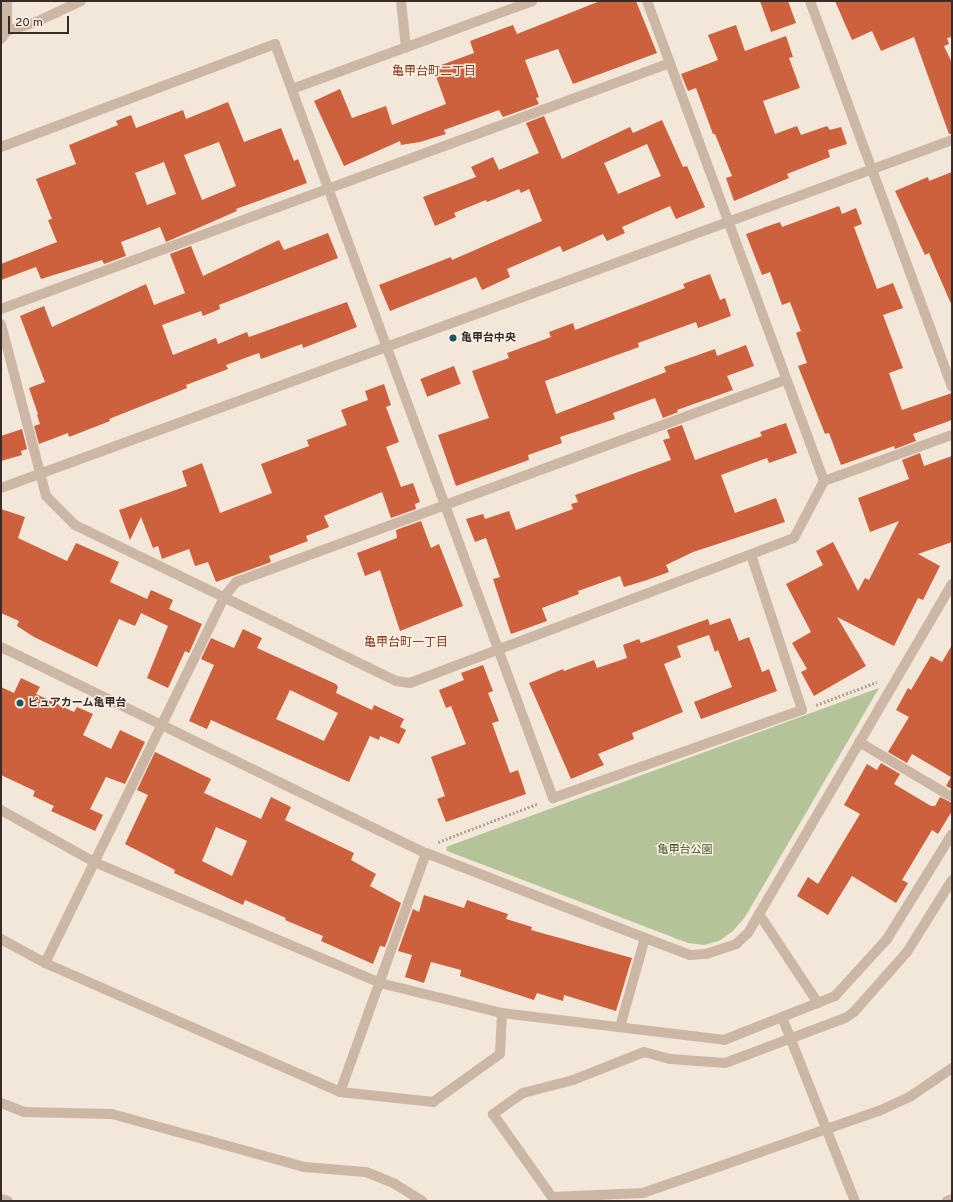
<!DOCTYPE html>
<meta charset="utf-8">
<style>
body{margin:0}
#map{position:relative;width:953px;height:1202px;overflow:hidden;background:#f3e7da;font-family:Overpass,"Noto Sans JP",sans-serif}
div>[style]{position:absolute}
[style*='--x']{left:calc(var(--x)*1px);top:calc(var(--y)*1px);width:calc(var(--w)*1px);rotate:calc(var(--a)*1deg)}
.green>*{inset:0;background:#b5c399}
.building>*{inset:0;background:#cd613e;transform-origin:0 0}
.path>*{height:2.5px;margin-top:-1.25px;transform-origin:0;background:repeating-linear-gradient(90deg,#b8a18f 0 2px,transparent 0 4px)}
.minor>*{height:10px;margin:-5px;padding:0 5px;transform-origin:5px;border-radius:5px;background:#ccb7a5}
.dots>*{width:11px;height:11px;translate:-50% -50%;box-sizing:border-box;border:2px solid #faf1e6;border-radius:50%}
span{translate:-50% -50%;white-space:nowrap;text-align:center;line-height:1.15;-webkit-text-stroke:3px #faf1e6;paint-order:stroke}
.poi-label{font-size:11px;color:#372c27;font-weight:700}
.left{translate:0 -50%;text-align:left}
.park-label{font-size:11px;color:#465729}
.neighbourhood-label{font-size:12px;color:#8b361b}
.frame{position:absolute;inset:0;border:2px solid #372c27;pointer-events:none}
.scale{position:absolute;left:8px;top:16px;width:61px;height:18px;box-sizing:border-box;border:2px solid #372c27;border-top:0;padding-left:5px;font-size:12px;line-height:14px;white-space:nowrap;color:#372c27;-webkit-text-stroke:3px #faf1e6;paint-order:stroke}
</style>
<div id="map">
<div class="green">
<i style="clip-path:polygon(879px 688px,745px 917px,733px 931px,719px 941px,704px 945px,688px 943px,447px 851px,446px 847px)"></i>
</div>
<div class="building">
<i style="clip-path:polygon(600px 1px,636px 1px,657px 53px,573px 84px,558px 49px,525px 60px,539px 97px,536px 98px,539px 104px,503px 117px,499px 110px,444px 130px,446px 134px,420px 142px,401px 145px,400px 141px,344px 166px,314px 101px,340px 89px,352px 118px,386px 106px,392px 125px,446px 104px,433px 68px,474px 53px,470px 41px,513px 25px,517px 34px)"></i>
<i style="clip-path:polygon(760px 1px,788px 1px,796px 23px,771px 32px)"></i>
<i style="clip-path:polygon(835px 1px,952px 1px,952px 37px,947px 38px,949px 44px,944px 46px,952px 63px,952px 134px,949px 134px,914px 37px,881px 51px,872px 31px,852px 40px)"></i>
<i style="clip-path:polygon(736px 25px,745px 51px,786px 36px,793px 57px,789px 58px,800px 88px,763px 101px,775px 134px,797px 126px,801px 135px,827px 126px,830px 130px,841px 127px,847px 144px,828px 150px,830px 157px,787px 174px,789px 178px,734px 201px,726px 178px,732px 176px,715px 134px,713px 134px,696px 88px,688px 91px,681px 74px,718px 60px,708px 35px)"></i>
<i style="clip-path:polygon(evenodd,228px 102px,244px 142px,281px 128px,294px 161px,298px 159px,307px 183px,236px 209px,237px 211px,166px 242px,160px 227px,121px 242px,126px 256px,104px 264px,102px 260px,41px 279px,36px 267px,1px 280px,1px 264px,57px 242px,48px 220px,52px 219px,36px 179px,76px 164px,69px 145px,118px 125px,116px 121px,131px 115px,136px 128px,183px 110px,186px 119px,228px 102px,219px 142px,236px 186px,202px 200px,184px 155px,219px 142px,228px 102px,164px 162px,176px 194px,147px 205px,135px 173px,164px 162px)"></i>
<i style="clip-path:polygon(evenodd,544px 116px,562px 159px,630px 127px,633px 133px,662px 120px,683px 167px,687px 166px,705px 207px,676px 219px,670px 206px,622px 227px,625px 233px,607px 241px,603px 234px,563px 252px,560px 246px,507px 269px,510px 277px,482px 290px,476px 277px,390px 311px,379px 285px,451px 257px,452px 260px,542px 221px,529px 189px,521px 193px,519px 189px,487px 202px,486px 200px,454px 213px,456px 217px,435px 226px,423px 197px,476px 177px,471px 167px,493px 157px,499px 170px,539px 153px,526px 123px,544px 116px,647px 144px,661px 176px,618px 194px,604px 163px,647px 144px)"></i>
<i style="clip-path:polygon(952px 172px,952px 306px,929px 253px,925px 255px,895px 191px,928px 177px,929px 181px)"></i>
<i style="clip-path:polygon(839px 206px,842px 214px,856px 208px,862px 224px,854px 227px,877px 289px,893px 283px,903px 308px,883px 315px,903px 368px,889px 373px,902px 410px,952px 393px,952px 420px,913px 434px,916px 441px,895px 449px,894px 446px,841px 465px,829px 433px,825px 434px,798px 366px,807px 363px,796px 333px,801px 331px,790px 302px,782px 305px,770px 272px,762px 275px,746px 234px,780px 222px,782px 227px)"></i>
<i style="clip-path:polygon(328px 233px,338px 258px,219px 305px,220px 309px,203px 316px,201px 311px,162px 325px,173px 355px,216px 338px,218px 344px,247px 332px,249px 337px,347px 302px,357px 327px,303px 348px,302px 344px,261px 359px,259px 353px,226px 365px,228px 369px,186px 385px,187px 388px,109px 419px,110px 421px,69px 437px,68px 433px,39px 444px,34px 426px,40px 424px,37px 415px,38px 414px,29px 388px,45px 382px,20px 316px,44px 306px,52px 327px,146px 284px,154px 305px,185px 293px,170px 254px,191px 246px,203px 276px,279px 240px,284px 250px)"></i>
<i style="clip-path:polygon(710px 274px,720px 300px,725px 298px,731px 316px,698px 328px,696px 322px,638px 343px,639px 347px,545px 381px,556px 414px,666px 372px,664px 367px,715px 349px,717px 356px,746px 345px,754px 366px,727px 376px,733px 390px,677px 410px,678px 412px,663px 418px,655px 398px,613px 413px,615px 419px,560px 437px,562px 443px,528px 455px,529px 460px,456px 486px,438px 435px,489px 418px,472px 371px,509px 358px,507px 353px,551px 337px,549px 332px,573px 323px,575px 330px,685px 288px,683px 284px)"></i>
<i style="left:454px;top:366px;width:19px;height:36px;rotate:69deg"></i>
<i style="clip-path:polygon(384px 384px,391px 405px,386px 407px,399px 442px,386px 447px,401px 487px,413px 483px,420px 502px,415px 504px,416px 509px,391px 518px,382px 492px,324px 516px,329px 527px,306px 536px,308px 541px,269px 556px,271px 562px,216px 582px,208px 562px,195px 566px,189px 549px,162px 559px,158px 546px,153px 548px,141px 517px,130px 540px,119px 510px,187px 486px,182px 471px,202px 463px,220px 513px,272px 493px,261px 464px,309px 446px,307px 440px,347px 425px,341px 410px,368px 400px,365px 391px)"></i>
<i style="clip-path:polygon(786px 423px,797px 453px,769px 463px,767px 458px,721px 475px,735px 513px,776px 498px,785px 522px,693px 552px,666px 565px,669px 572px,647px 580px,624px 587px,620px 576px,578px 591px,579px 594px,542px 608px,547px 621px,511px 634px,493px 579px,500px 577px,486px 538px,475px 542px,466px 519px,483px 514px,485px 519px,509px 511px,516px 530px,573px 509px,571px 504px,578px 502px,575px 495px,671px 460px,663px 440px,670px 438px,667px 430px,682px 425px,695px 460px,762px 436px,760px 432px)"></i>
<i style="clip-path:polygon(22px 429px,27px 449px,21px 451px,22px 455px,1px 461px,1px 436px)"></i>
<i style="clip-path:polygon(920px 453px,924px 466px,952px 456px,952px 542px,918px 554px,940px 566px,923px 600px,918px 598px,894px 646px,837px 617px,866px 666px,814px 696px,801px 672px,807px 669px,792px 643px,811px 632px,786px 584px,823px 565px,816px 551px,833px 542px,858px 591px,865px 578px,869px 580px,899px 521px,870px 532px,858px 498px,909px 479px,902px 460px)"></i>
<i style="clip-path:polygon(1px 509px,25px 517px,18px 538px,67px 561px,76px 543px,119px 562px,110px 582px,147px 599px,151px 590px,173px 600px,169px 609px,202px 624px,189px 653px,185px 651px,168px 688px,147px 678px,168px 626px,141px 613px,135px 626px,119px 619px,97px 667px,34px 637px,17px 626px,19px 621px,1px 613px)"></i>
<i style="clip-path:polygon(421px 521px,431px 548px,439px 544px,463px 606px,400px 631px,380px 570px,365px 576px,357px 553px,397px 538px,396px 530px)"></i>
<i style="clip-path:polygon(730px 618px,739px 641px,749px 637px,762px 672px,769px 669px,777px 691px,701px 719px,694px 702px,732px 687px,718px 650px,715px 652px,709px 635px,677px 646px,681px 657px,664px 664px,683px 712px,632px 733px,634px 739px,598px 754px,604px 765px,571px 779px,529px 683px,563px 669px,564px 671px,594px 660px,597px 668px,627px 658px,623px 645px,639px 639px,641px 643px,708px 619px,710px 625px)"></i>
<i style="clip-path:polygon(evenodd,243px 629px,262px 638px,257px 648px,336px 684px,338px 687px,336px 693px,372px 710px,374px 705px,404px 719px,400px 727px,406px 730px,399px 744px,380px 736px,379px 740px,370px 736px,349px 782px,211px 720px,207px 729px,189px 721px,214px 665px,201px 659px,211px 638px,234px 648px,243px 629px,290px 690px,338px 713px,324px 741px,276px 719px,290px 690px)"></i>
<i style="clip-path:polygon(952px 645px,952px 789px,946px 786px,951px 777px,912px 754px,907px 763px,888px 752px,909px 717px,896px 710px,908px 688px,911px 690px,931px 656px,942px 662px)"></i>
<i style="clip-path:polygon(483px 665px,493px 691px,488px 693px,499px 721px,492px 723px,510px 773px,518px 770px,526px 794px,446px 822px,437px 799px,445px 796px,431px 757px,466px 744px,451px 706px,446px 708px,439px 690px,464px 680px,461px 673px)"></i>
<i style="clip-path:polygon(21px 678px,40px 687px,36px 694px,74px 712px,77px 707px,93px 714px,83px 735px,111px 749px,120px 730px,145px 742px,125px 784px,106px 777px,90px 809px,103px 815px,95px 831px,51px 811px,54px 806px,33px 796px,35px 791px,1px 775px,1px 687px,14px 693px)"></i>
<i style="clip-path:polygon(evenodd,155px 752px,211px 779px,204px 793px,261px 819px,271px 797px,291px 807px,285px 820px,354px 853px,351px 860px,376px 874px,370px 886px,401px 903px,385px 947px,380px 946px,373px 964px,321px 941px,323px 936px,285px 920px,286px 918px,245px 900px,243px 905px,174px 873px,175px 870px,125px 844px,148px 795px,137px 790px,155px 752px,216px 827px,247px 841px,232px 876px,202px 861px,216px 827px)"></i>
<i style="clip-path:polygon(881px 763px,900px 774px,894px 784px,931px 806px,935px 806px,940px 797px,952px 803px,952px 811px,938px 834px,932px 830px,902px 880px,908px 883px,896px 903px,852px 876px,828px 915px,797px 896px,808px 877px,818px 884px,860px 814px,844px 805px,867px 764px,877px 770px)"></i>
<i style="clip-path:polygon(424px 895px,464px 908px,467px 900px,484px 906px,508px 914px,506px 919px,532px 927px,531px 930px,632px 958px,616px 1011px,564px 995px,563px 1001px,537px 993px,534px 1000px,460px 976px,461px 970px,431px 962px,424px 983px,405px 977px,412px 955px,398px 951px,413px 909px,419px 912px)"></i>
</div>
<div class="path">
<i style="--x:816;--y:705;--w:65;--a:-20.7"></i>
<i style="--x:438;--y:842;--w:108;--a:-21.1"></i>
</div>
<div class="minor">
<i style="--x:2;--y:1;--w:6;--a:31"></i>
<i style="--x:7;--y:4;--w:27;--a:90"></i>
<i style="--x:401;--y:1;--w:47;--a:83.9"></i>
<i style="--x:810;--y:1;--w:411;--a:69.8"></i>
<i style="--x:1;--y:39;--w:10;--a:-53"></i>
<i style="--x:7;--y:31;--w:28;--a:-17"></i>
<i style="--x:34;--y:23;--w:52;--a:-25.1"></i>
<i style="--x:292;--y:89;--w:256;--a:-20.1"></i>
<i style="--x:1;--y:147;--w:293;--a:-20.6"></i>
<i style="--x:275;--y:44;--w:804;--a:69.76"></i>
<i style="--x:553;--y:798;--w:264;--a:-19.5"></i>
<i style="--x:802;--y:710;--w:163;--a:-108.2"></i>
<i style="--x:1;--y:309;--w:713;--a:-20.19"></i>
<i style="--x:1;--y:324;--w:178;--a:75.3"></i>
<i style="--x:46;--y:496;--w:41;--a:45"></i>
<i style="--x:75;--y:525;--w:357;--a:25.9"></i>
<i style="--x:396;--y:681;--w:14;--a:8"></i>
<i style="--x:410;--y:683;--w:410;--a:-20.7"></i>
<i style="--x:794;--y:538;--w:64;--a:-62.2"></i>
<i style="--x:824;--y:481;--w:512;--a:-110.24"></i>
<i style="--x:824;--y:481;--w:136;--a:-19.8"></i>
<i style="--x:1;--y:488;--w:1013;--a:-20.1"></i>
<i style="--x:1;--y:647;--w:472;--a:25.9"></i>
<i style="--x:426;--y:853;--w:235;--a:21.2"></i>
<i style="--x:645;--y:938;--w:48;--a:20.7"></i>
<i style="--x:690;--y:955;--w:16;--a:-4"></i>
<i style="--x:706;--y:954;--w:32;--a:-18"></i>
<i style="--x:736;--y:944;--w:16;--a:-43"></i>
<i style="--x:748;--y:933;--w:404;--a:-59.7"></i>
<i style="--x:859;--y:742;--w:108;--a:30.6"></i>
<i style="--x:1;--y:810;--w:107;--a:29.2"></i>
<i style="--x:94;--y:862;--w:311;--a:22.9"></i>
<i style="--x:380;--y:983;--w:126;--a:13.8"></i>
<i style="--x:502;--y:1013;--w:224;--a:6.9"></i>
<i style="--x:724;--y:1040;--w:119;--a:-21.6"></i>
<i style="--x:835;--y:996;--w:77;--a:-47.6"></i>
<i style="--x:887;--y:939;--w:123;--a:-58.2"></i>
<i style="--x:952;--y:880;--w:85;--a:122"></i>
<i style="--x:907;--y:952;--w:80;--a:131.5"></i>
<i style="--x:854;--y:1012;--w:11;--a:146"></i>
<i style="--x:845;--y:1018;--w:128;--a:159.4"></i>
<i style="--x:725;--y:1063;--w:55;--a:-175.8"></i>
<i style="--x:670;--y:1059;--w:27;--a:-165"></i>
<i style="--x:644;--y:1052;--w:76;--a:158.5"></i>
<i style="--x:573;--y:1080;--w:52;--a:165.4"></i>
<i style="--x:523;--y:1093;--w:37;--a:145"></i>
<i style="--x:493;--y:1114;--w:102;--a:54.6"></i>
<i style="--x:552;--y:1197;--w:91;--a:-2.5"></i>
<i style="--x:643;--y:1193;--w:250;--a:-19.2"></i>
<i style="--x:879;--y:1111;--w:35;--a:-25"></i>
<i style="--x:911;--y:1096;--w:50;--a:-34.3"></i>
<i style="--x:759;--y:914;--w:107;--a:56.5"></i>
<i style="--x:1;--y:939;--w:50;--a:28.6"></i>
<i style="--x:45;--y:963;--w:322;--a:23.6"></i>
<i style="--x:340;--y:1092;--w:94;--a:6.1"></i>
<i style="--x:433;--y:1102;--w:82;--a:-35.6"></i>
<i style="--x:500;--y:1054;--w:41;--a:-87.2"></i>
<i style="--x:45;--y:963;--w:407;--a:-63.9"></i>
<i style="--x:224;--y:597;--w:19;--a:-51"></i>
<i style="--x:236;--y:582;--w:585;--a:-20.2"></i>
<i style="--x:782;--y:1017;--w:198;--a:68.4"></i>
<i style="--x:620;--y:1027;--w:92;--a:-74.3"></i>
<i style="--x:340;--y:1092;--w:254;--a:-70.2"></i>
<i style="--x:1;--y:1103;--w:25;--a:21"></i>
<i style="--x:24;--y:1112;--w:88;--a:1.3"></i>
<i style="--x:112;--y:1114;--w:199;--a:15.4"></i>
<i style="--x:304;--y:1167;--w:62;--a:4.6"></i>
<i style="--x:366;--y:1172;--w:31;--a:22"></i>
<i style="--x:395;--y:1184;--w:32;--a:32"></i>
<i style="--x:1;--y:1199;--w:7;--a:16"></i>
<i style="--x:947;--y:1201;--w:5;--a:-22"></i>
</div>
<div class="dots">
<i style="left:453px;top:338px;background:#1a565b"></i>
<i style="left:20px;top:703px;background:#1a565b"></i>
</div>
<div class="poi-label">
<span class="left" style="left:461px;top:338px">亀甲台中央</span>
<span class="left" style="left:28px;top:703px">ピュアカーム亀甲台</span>
</div>
<div class="park-label">
<span style="left:685px;top:850px">亀甲台公園</span>
</div>
<div class="neighbourhood-label">
<span style="left:434px;top:73px">亀甲台町二丁目</span>
<span style="left:406px;top:644px">亀甲台町一丁目</span>
</div>
<div class="frame"></div>
<div class="scale">20 m</div>
</div>
